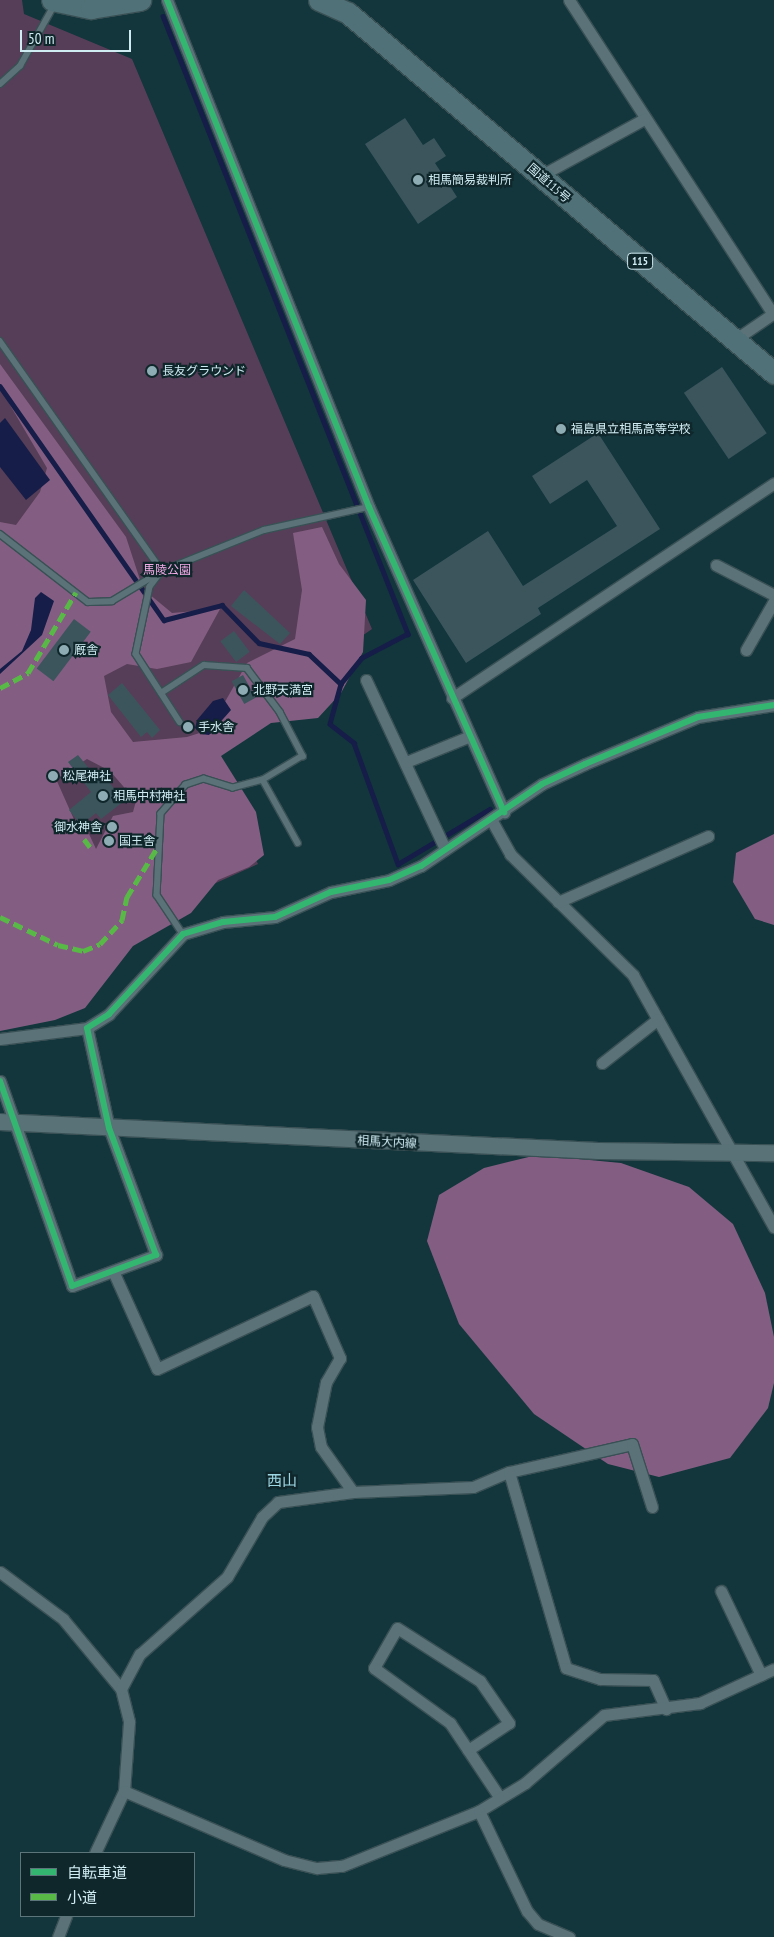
<!DOCTYPE html>
<meta charset="utf-8">
<style>
body{margin:0}
#map{position:relative;width:774px;height:1937px;overflow:hidden;background:#12363c;font-family:"PT Sans Narrow","Noto Sans JP",sans-serif}
div>[style]{position:absolute}
[style*='--x']{left:calc(var(--x)*1px);top:calc(var(--y)*1px);width:calc(var(--w)*1px);rotate:calc(var(--a)*1deg)}
.green>*{inset:0;background:#573e58}
.forest>*{inset:0;background:#845e82}
.water>*{inset:0;background:#151d48}
.stream>*{height:4.5px;margin:-2.25px;padding:0 2.25px;transform-origin:2.25px;border-radius:2.25px;background:#151d48}
.building>*{inset:0;background:#3c555d;transform-origin:0 0}
.roads{filter:drop-shadow(1px 0 #395055) drop-shadow(-1px 0 #395055) drop-shadow(0 1px #395055) drop-shadow(0 -1px #395055)}
.lane>*{height:5.5px;margin:-2.75px;padding:0 2.75px;transform-origin:2.75px;border-radius:2.75px;background:#5a7278}
.street>*{height:11px;margin:-5.5px;padding:0 5.5px;transform-origin:5.5px;border-radius:5.5px;background:#5a7278}
.secondary>*{height:16px;margin:-8px;padding:0 8px;transform-origin:8px;border-radius:8px;background:#587277}
.highway>*{height:21px;margin:-10.5px;padding:0 10.5px;transform-origin:10.5px;border-radius:10.5px;background:#507177}
.quiet>*{height:5px;margin-top:-2.5px;transform-origin:0;background:repeating-linear-gradient(90deg,#58b947 0 10px,transparent 0 15px)}
.cycleway>*{height:6px;margin:-3px;padding:0 3px;transform-origin:3px;border-radius:3px;background:#33b770}
.dots>*{width:14px;height:14px;translate:-50% -50%;box-sizing:border-box;border:2px solid #0f262b;border-radius:50%}
span{translate:-50% -50%;white-space:nowrap;text-align:center;line-height:1.15;-webkit-text-stroke:4.5px #0f262b;paint-order:stroke}
.shield-label span{padding:1px 4px;background:#0f262b;border:1px solid;border-radius:4px;-webkit-text-stroke-width:0}
.shield-label{font-size:11px;color:#d0ecf3;font-weight:700}
.poi-label{font-size:12px;color:#d0ecf3}
.left{translate:0 -50%;text-align:left}
.right{translate:-100% -50%;text-align:right}
.street-label{font-size:12px;color:#d0ecf3}
.park-label{font-size:12px;color:#f5abe8}
.quarter-label{font-size:15px;color:#9dd6e3}
.legend{position:absolute;left:20px;top:1852px;width:175px;height:65px;box-sizing:border-box;background:#0f262b;border:1px solid #5c757b;margin:0;padding:6px 9px;list-style:none;font-size:15px;color:#d0ecf3}
.legend li{display:flex;align-items:center;gap:10px;height:25px}
.legend b{width:25px;border:1px solid #5c757b}
.scale{position:absolute;left:20px;top:30px;width:111px;height:22px;box-sizing:border-box;border:2px solid #d0ecf3;border-top:0;padding-left:6px;font-size:15px;line-height:18px;white-space:nowrap;color:#d0ecf3;-webkit-text-stroke:4px #0f262b;paint-order:stroke}
</style>
<div id="map">
<div class="green">
<i style="clip-path:polygon(0 0,22px 0,24px 14px,132px 59px,372px 629px,202px 748px,258px 864px,0 980px)"></i>
</div>
<div class="forest">
<i style="clip-path:polygon(evenodd,0 364px,126px 537px,143px 589px,172px 613px,220px 609px,191px 662px,157px 669px,127px 664px,104px 676px,111px 712px,133px 742px,187px 737px,209px 730px,247px 663px,295px 639px,302px 590px,293px 533px,322px 527px,339px 564px,366px 600px,363px 652px,341px 693px,318px 718px,271px 723px,221px 756px,256px 812px,264px 855px,249px 867px,218px 880px,191px 913px,133px 946px,85px 1008px,55px 1020px,0 1031px,0 522px,16px 525px,40px 492px,47px 468px,0 388px,0 364px,87px 759px,110px 771px,136px 801px,133px 812px,113px 816px,96px 849px,89px 834px,76px 824px,56px 779px,87px 759px)"></i>
<i style="clip-path:polygon(774px 834px,774px 925px,755px 919px,733px 882px,736px 853px)"></i>
<i style="clip-path:polygon(537px 1155px,621px 1163px,689px 1187px,733px 1224px,765px 1293px,774px 1337px,774px 1383px,768px 1408px,730px 1458px,659px 1477px,608px 1464px,534px 1414px,459px 1324px,427px 1241px,439px 1195px,484px 1168px)"></i>
</div>
<div class="water">
<i style="clip-path:polygon(5px 418px,50px 480px,26px 500px,0 467px,0 423px)"></i>
<i style="clip-path:polygon(41px 592px,54px 601px,42px 635px,0 674px,0 669px,22px 651px,31px 630px,35px 598px)"></i>
<i style="clip-path:polygon(223px 698px,231px 710px,209px 735px,201px 734px,195px 728px,197px 720px,213px 701px)"></i>
</div>
<div class="stream">
<i style="--x:163;--y:16;--w:665;--a:68.37"></i>
<i style="--x:408;--y:634;--w:52;--a:152.4"></i>
<i style="--x:362;--y:658;--w:33;--a:129"></i>
<i style="--x:341;--y:684;--w:41;--a:105.4"></i>
<i style="--x:330;--y:724;--w:31;--a:38"></i>
<i style="--x:354;--y:743;--w:129;--a:70"></i>
<i style="--x:398;--y:864;--w:107;--a:-30.9"></i>
<i style="--x:0;--y:386;--w:286;--a:55"></i>
<i style="--x:164;--y:620;--w:60;--a:-14.5"></i>
<i style="--x:222;--y:605;--w:53;--a:45.8"></i>
<i style="--x:259;--y:643;--w:51;--a:12.4"></i>
<i style="--x:309;--y:654;--w:44;--a:43.2"></i>
</div>
<div class="building">
<i style="clip-path:polygon(405px 118px,423px 145px,434px 138px,446px 156px,435px 163px,457px 197px,418px 224px,365px 144px)"></i>
<i style="left:722px;top:367px;width:80px;height:46px;rotate:56deg"></i>
<i style="clip-path:polygon(598px 433px,660px 529px,538px 608px,541px 614px,466px 663px,413px 580px,488px 531px,523px 586px,617px 526px,587px 480px,550px 504px,532px 476px)"></i>
<i style="clip-path:polygon(244px 590px,290px 633px,280px 644px,231px 606px)"></i>
<i style="left:74px;top:619px;width:21px;height:62px;rotate:37deg"></i>
<i style="left:234px;top:631px;width:26px;height:17px;rotate:53deg"></i>
<i style="left:243px;top:675px;width:26px;height:13px;rotate:61deg"></i>
<i style="clip-path:polygon(122px 683px,160px 730px,152px 738px,147px 732px,141px 737px,108px 695px)"></i>
<i style="clip-path:polygon(78px 755px,96px 777px,101px 772px,124px 801px,101px 819px,96px 813px,81px 825px,69px 810px,91px 792px,68px 762px)"></i>
</div>
<div class="roads">
<div class="lane">
<i style="--x:0;--y:84;--w:27;--a:-42"></i>
<i style="--x:20;--y:66;--w:71;--a:-60.6"></i>
<i style="--x:0;--y:341;--w:281;--a:54.8"></i>
<i style="--x:0;--y:534;--w:111;--a:37.7"></i>
<i style="--x:88;--y:602;--w:24;--a:-2"></i>
<i style="--x:112;--y:601;--w:58;--a:-31"></i>
<i style="--x:162;--y:571;--w:110;--a:-21.9"></i>
<i style="--x:264;--y:530;--w:107;--a:-12.4"></i>
<i style="--x:159;--y:575;--w:15;--a:127"></i>
<i style="--x:150;--y:587;--w:68;--a:101.8"></i>
<i style="--x:136;--y:654;--w:81;--a:57.1"></i>
<i style="--x:161;--y:693;--w:51;--a:-33.1"></i>
<i style="--x:204;--y:665;--w:43;--a:4"></i>
<i style="--x:247;--y:668;--w:55;--a:53.1"></i>
<i style="--x:280;--y:712;--w:50;--a:62.4"></i>
<i style="--x:303;--y:756;--w:47;--a:149"></i>
<i style="--x:263;--y:780;--w:31;--a:165"></i>
<i style="--x:233;--y:788;--w:30;--a:-163"></i>
<i style="--x:204;--y:779;--w:19;--a:162"></i>
<i style="--x:186;--y:785;--w:38;--a:131"></i>
<i style="--x:161;--y:814;--w:81;--a:92.8"></i>
<i style="--x:157;--y:895;--w:47;--a:56.3"></i>
<i style="--x:263;--y:780;--w:72;--a:60.9"></i>
</div>
<div class="street">
<i style="--x:167;--y:0;--w:546;--a:68.28"></i>
<i style="--x:369;--y:507;--w:334;--a:66.1"></i>
<i style="--x:569;--y:0;--w:373;--a:57"></i>
<i style="--x:540;--y:176;--w:119;--a:-28.7"></i>
<i style="--x:733;--y:341;--w:50;--a:-34.3"></i>
<i style="--x:716;--y:565;--w:65;--a:27.3"></i>
<i style="--x:746;--y:650;--w:56;--a:-60.3"></i>
<i style="--x:366;--y:680;--w:187;--a:64.9"></i>
<i style="--x:452;--y:698;--w:387;--a:-33.7"></i>
<i style="--x:406;--y:762;--w:67;--a:-22"></i>
<i style="--x:492;--y:821;--w:38;--a:61"></i>
<i style="--x:510;--y:854;--w:173;--a:44.5"></i>
<i style="--x:633;--y:975;--w:289;--a:60.8"></i>
<i style="--x:558;--y:902;--w:164;--a:-23.7"></i>
<i style="--x:0;--y:1039;--w:88;--a:-7.2"></i>
<i style="--x:602;--y:1063;--w:71;--a:-38.2"></i>
<i style="--x:0;--y:1081;--w:217;--a:70.6"></i>
<i style="--x:72;--y:1286;--w:90;--a:-20.3"></i>
<i style="--x:156;--y:1255;--w:135;--a:-110.3"></i>
<i style="--x:109;--y:1128;--w:102;--a:-102.4"></i>
<i style="--x:87;--y:1028;--w:26;--a:-32"></i>
<i style="--x:109;--y:1014;--w:109;--a:-47.2"></i>
<i style="--x:183;--y:934;--w:42;--a:-16.7"></i>
<i style="--x:223;--y:922;--w:52;--a:-5.5"></i>
<i style="--x:275;--y:917;--w:61;--a:-24.1"></i>
<i style="--x:331;--y:892;--w:59;--a:-11.7"></i>
<i style="--x:389;--y:880;--w:35;--a:-24"></i>
<i style="--x:421;--y:866;--w:146;--a:-34.1"></i>
<i style="--x:542;--y:784;--w:47;--a:-24.9"></i>
<i style="--x:585;--y:764;--w:122;--a:-22.6"></i>
<i style="--x:698;--y:717;--w:77;--a:-9"></i>
<i style="--x:113;--y:1271;--w:107;--a:65.8"></i>
<i style="--x:157;--y:1369;--w:172;--a:-25.1"></i>
<i style="--x:313;--y:1296;--w:68;--a:66.5"></i>
<i style="--x:340;--y:1358;--w:28;--a:120"></i>
<i style="--x:326;--y:1382;--w:46;--a:101.3"></i>
<i style="--x:317;--y:1427;--w:20;--a:79"></i>
<i style="--x:321;--y:1447;--w:55;--a:54.6"></i>
<i style="--x:353;--y:1492;--w:120;--a:-2.4"></i>
<i style="--x:473;--y:1487;--w:39;--a:-23"></i>
<i style="--x:509;--y:1472;--w:126;--a:-12.8"></i>
<i style="--x:632;--y:1444;--w:66;--a:72.4"></i>
<i style="--x:509;--y:1472;--w:204;--a:73.8"></i>
<i style="--x:566;--y:1668;--w:36;--a:18"></i>
<i style="--x:600;--y:1679;--w:53;--a:1.1"></i>
<i style="--x:653;--y:1680;--w:32;--a:66"></i>
<i style="--x:0;--y:1572;--w:79;--a:36.7"></i>
<i style="--x:63;--y:1619;--w:91;--a:50.4"></i>
<i style="--x:121;--y:1689;--w:34;--a:76"></i>
<i style="--x:129;--y:1722;--w:69;--a:94.1"></i>
<i style="--x:124;--y:1791;--w:68;--a:115.1"></i>
<i style="--x:721;--y:1591;--w:93;--a:64.5"></i>
<i style="--x:121;--y:1689;--w:40;--a:-62"></i>
<i style="--x:140;--y:1654;--w:116;--a:-41.5"></i>
<i style="--x:227;--y:1577;--w:69;--a:-59.7"></i>
<i style="--x:262;--y:1517;--w:22;--a:-43"></i>
<i style="--x:278;--y:1502;--w:76;--a:-7.6"></i>
<i style="--x:468;--y:1750;--w:49;--a:-33.4"></i>
<i style="--x:509;--y:1723;--w:51;--a:-124.6"></i>
<i style="--x:480;--y:1681;--w:98;--a:-147.4"></i>
<i style="--x:397;--y:1628;--w:46;--a:119.9"></i>
<i style="--x:374;--y:1668;--w:94;--a:35.9"></i>
<i style="--x:450;--y:1723;--w:90;--a:56.3"></i>
<i style="--x:124;--y:1791;--w:174;--a:23.3"></i>
<i style="--x:284;--y:1860;--w:34;--a:14"></i>
<i style="--x:317;--y:1868;--w:25;--a:-5"></i>
<i style="--x:342;--y:1866;--w:148;--a:-21.9"></i>
<i style="--x:479;--y:1811;--w:54;--a:-31.3"></i>
<i style="--x:525;--y:1783;--w:104;--a:-40.7"></i>
<i style="--x:604;--y:1715;--w:97;--a:-7.1"></i>
<i style="--x:700;--y:1703;--w:81;--a:-24.7"></i>
<i style="--x:479;--y:1811;--w:111;--a:64.4"></i>
<i style="--x:527;--y:1911;--w:17;--a:50"></i>
<i style="--x:538;--y:1924;--w:34;--a:23"></i>
<i style="--x:58;--y:1937;--w:22;--a:-69"></i>
</div>
<div class="secondary">
<i style="--x:0;--y:1122;--w:599;--a:2.78"></i>
<i style="--x:598;--y:1151;--w:176;--a:0.7"></i>
</div>
<div class="highway">
<i style="--x:52;--y:0;--w:40;--a:12"></i>
<i style="--x:91;--y:8;--w:50;--a:-9.3"></i>
<i style="--x:319;--y:0;--w:32;--a:24"></i>
<i style="--x:348;--y:13;--w:558;--a:40.2"></i>
</div>
</div>
<div class="quiet">
<i style="--x:0;--y:688;--w:32;--a:-28"></i>
<i style="--x:28;--y:673;--w:94;--a:-59.3"></i>
<i style="--x:84;--y:839;--w:10;--a:53"></i>
<i style="--x:0;--y:917;--w:64;--a:25.8"></i>
<i style="--x:58;--y:945;--w:26;--a:13"></i>
<i style="--x:83;--y:951;--w:18;--a:-22"></i>
<i style="--x:100;--y:944;--w:33;--a:-47"></i>
<i style="--x:122;--y:920;--w:24;--a:-78"></i>
<i style="--x:127;--y:897;--w:57;--a:-58.5"></i>
</div>
<div class="cycleway">
<i style="--x:167;--y:0;--w:546;--a:68.28"></i>
<i style="--x:369;--y:507;--w:334;--a:66.1"></i>
<i style="--x:0;--y:1081;--w:217;--a:70.6"></i>
<i style="--x:72;--y:1286;--w:90;--a:-20.3"></i>
<i style="--x:156;--y:1255;--w:135;--a:-110.3"></i>
<i style="--x:109;--y:1128;--w:102;--a:-102.4"></i>
<i style="--x:87;--y:1028;--w:26;--a:-32"></i>
<i style="--x:109;--y:1014;--w:109;--a:-47.2"></i>
<i style="--x:183;--y:934;--w:42;--a:-16.7"></i>
<i style="--x:223;--y:922;--w:52;--a:-5.5"></i>
<i style="--x:275;--y:917;--w:61;--a:-24.1"></i>
<i style="--x:331;--y:892;--w:59;--a:-11.7"></i>
<i style="--x:389;--y:880;--w:35;--a:-24"></i>
<i style="--x:421;--y:866;--w:146;--a:-34.1"></i>
<i style="--x:542;--y:784;--w:47;--a:-24.9"></i>
<i style="--x:585;--y:764;--w:122;--a:-22.6"></i>
<i style="--x:698;--y:717;--w:77;--a:-9"></i>
</div>
<div class="dots">
<i style="left:418px;top:180px;background:#8eacb3"></i>
<i style="left:152px;top:371px;background:#8eacb3"></i>
<i style="left:561px;top:429px;background:#8eacb3"></i>
<i style="left:64px;top:650px;background:#8eacb3"></i>
<i style="left:243px;top:690px;background:#8eacb3"></i>
<i style="left:188px;top:727px;background:#8eacb3"></i>
<i style="left:53px;top:776px;background:#8eacb3"></i>
<i style="left:103px;top:796px;background:#8eacb3"></i>
<i style="left:112px;top:827px;background:#8eacb3"></i>
<i style="left:109px;top:841px;background:#8eacb3"></i>
</div>
<div class="shield-label">
<span style="left:640px;top:261px">115</span>
</div>
<div class="poi-label">
<span class="left" style="left:428px;top:180px">相馬簡易裁判所</span>
<span class="left" style="left:162px;top:371px">長友グラウンド</span>
<span class="left" style="left:571px;top:429px">福島県立相馬高等学校</span>
<span class="left" style="left:74px;top:650px">厩舎</span>
<span class="left" style="left:253px;top:690px">北野天満宮</span>
<span class="left" style="left:198px;top:727px">手水舎</span>
<span class="left" style="left:63px;top:776px">松尾神社</span>
<span class="left" style="left:113px;top:796px">相馬中村神社</span>
<span class="right" style="left:102px;top:827px">御水神舎</span>
<span class="left" style="left:119px;top:841px">国王舎</span>
</div>
<div class="street-label">
<span style="left:549px;top:183px;rotate:41deg">国道115号</span>
<span style="left:387px;top:1142px;rotate:3deg">相馬大内線</span>
</div>
<div class="park-label">
<span style="left:167px;top:570px">馬陵公園</span>
</div>
<div class="quarter-label">
<span style="left:282px;top:1481px">西山</span>
</div>
<ul class="legend">
<li><b style="height:6px;background:#33b770"></b>自転車道</li>
<li><b style="height:6px;background:#58b947"></b>小道</li>
</ul>
<div class="scale">50 m</div>
</div>
